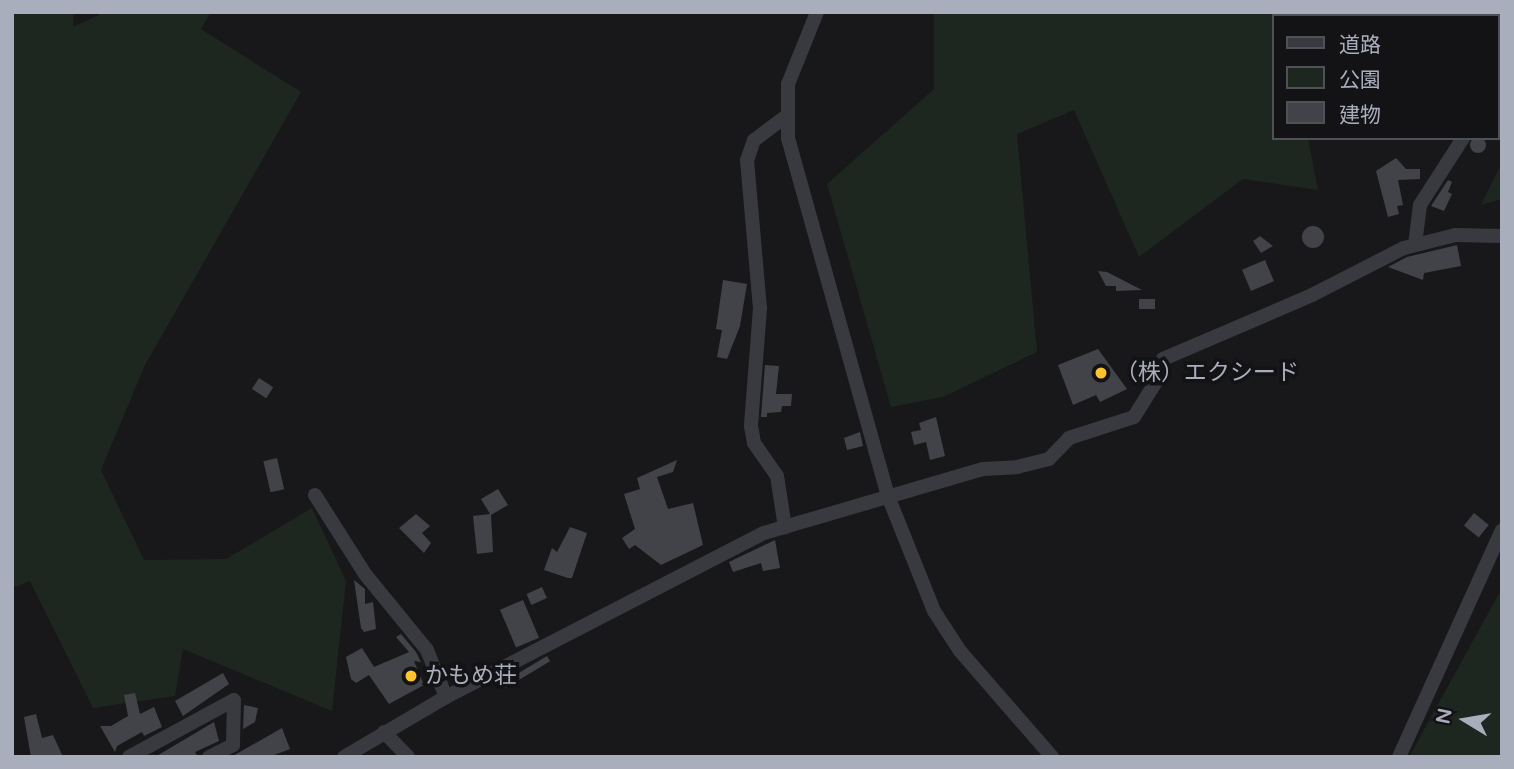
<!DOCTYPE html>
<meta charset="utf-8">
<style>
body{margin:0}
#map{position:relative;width:1514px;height:769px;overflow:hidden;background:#18181b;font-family:"Varela Round","Noto Sans JP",sans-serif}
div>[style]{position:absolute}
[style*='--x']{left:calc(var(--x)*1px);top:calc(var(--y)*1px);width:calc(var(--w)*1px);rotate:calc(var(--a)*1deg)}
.green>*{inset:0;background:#1d261f}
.building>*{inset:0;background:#424348;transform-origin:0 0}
.round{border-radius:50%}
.minor>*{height:14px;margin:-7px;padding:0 7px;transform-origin:7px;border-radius:7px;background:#393a40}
.dots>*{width:19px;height:19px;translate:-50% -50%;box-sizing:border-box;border:4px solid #131316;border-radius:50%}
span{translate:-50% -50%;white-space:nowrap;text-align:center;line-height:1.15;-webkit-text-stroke:7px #131316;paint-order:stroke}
.poi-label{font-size:23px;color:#a9aebc}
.left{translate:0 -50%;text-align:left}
.frame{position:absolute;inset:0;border:14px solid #a9aebc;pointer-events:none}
.legend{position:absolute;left:1272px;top:14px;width:228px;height:126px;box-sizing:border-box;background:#131316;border:2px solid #4f5158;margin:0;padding:9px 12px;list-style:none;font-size:21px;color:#a9aebc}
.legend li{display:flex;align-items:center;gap:14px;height:35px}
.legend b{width:35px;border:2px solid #4f5158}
.north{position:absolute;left:1430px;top:685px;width:70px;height:70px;-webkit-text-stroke:5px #131316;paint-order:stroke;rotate:281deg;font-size:19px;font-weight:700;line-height:28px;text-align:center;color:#a9aebc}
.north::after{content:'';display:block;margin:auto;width:24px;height:32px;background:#a9aebc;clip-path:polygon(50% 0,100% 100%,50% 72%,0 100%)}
</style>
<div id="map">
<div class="green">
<i style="clip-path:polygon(12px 12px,74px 12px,73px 27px,105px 12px,211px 12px,201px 29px,301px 92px,145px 365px,101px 470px,144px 560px,226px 559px,312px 508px,346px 581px,332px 711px,183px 649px,175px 696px,93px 708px,30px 581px,12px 588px)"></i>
<i style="clip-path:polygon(934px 12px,1284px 12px,1285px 16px,1274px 16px,1274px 138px,1308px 138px,1318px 190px,1243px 179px,1139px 257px,1074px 110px,1017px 134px,1037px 352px,943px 397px,891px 407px,827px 184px,934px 89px)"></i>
<i style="clip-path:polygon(1502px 163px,1502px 199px,1481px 205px)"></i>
<i style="clip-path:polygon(1502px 588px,1502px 757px,1409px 757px)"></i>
</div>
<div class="building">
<i class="round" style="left:1470px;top:137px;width:16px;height:16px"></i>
<i style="clip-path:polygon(1396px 158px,1406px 169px,1420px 169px,1420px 179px,1398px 180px,1403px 205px,1397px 206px,1399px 214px,1388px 217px,1376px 171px)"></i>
<i style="clip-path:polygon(1448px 180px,1452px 182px,1448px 192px,1452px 194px,1444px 211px,1431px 206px)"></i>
<i class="round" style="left:1302px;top:226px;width:22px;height:22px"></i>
<i style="clip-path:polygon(1260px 236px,1273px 246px,1261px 253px,1253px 241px)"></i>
<i style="clip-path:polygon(1457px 245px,1461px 266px,1424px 273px,1423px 280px,1388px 267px,1407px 257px)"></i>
<i style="left:1265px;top:260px;width:23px;height:25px;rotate:67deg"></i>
<i style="clip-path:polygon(1098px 271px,1107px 272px,1142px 290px,1116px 291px,1116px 286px,1106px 286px)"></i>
<i style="clip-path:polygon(723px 280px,747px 284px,740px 326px,727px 359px,717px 357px,722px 330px,716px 329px)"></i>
<i style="left:1155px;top:299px;width:10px;height:16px;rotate:90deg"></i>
<i style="clip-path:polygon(1098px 349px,1127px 389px,1100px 402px,1096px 395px,1073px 405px,1058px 365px)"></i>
<i style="clip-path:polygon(765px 365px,779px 366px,776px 394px,792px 394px,791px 406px,782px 406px,781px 412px,767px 413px,767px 417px,761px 417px)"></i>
<i style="left:259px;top:378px;width:17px;height:13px;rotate:33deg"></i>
<i style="clip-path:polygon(936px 417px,945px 456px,930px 460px,926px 442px,914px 445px,911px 432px,921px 430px,919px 423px)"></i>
<i style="clip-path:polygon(860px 432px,863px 446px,847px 450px,844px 438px)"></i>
<i style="left:277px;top:458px;width:32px;height:14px;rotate:77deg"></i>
<i style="clip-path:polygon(677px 460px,673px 472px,657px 477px,668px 509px,693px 503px,703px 545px,661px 565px,635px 545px,629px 549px,622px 538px,635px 529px,624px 494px,640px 489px,637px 478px)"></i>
<i style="clip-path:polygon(498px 489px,508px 505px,491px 515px,493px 552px,477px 554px,473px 516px,490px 514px,481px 499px)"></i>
<i style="left:1474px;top:513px;width:19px;height:16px;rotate:39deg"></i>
<i style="clip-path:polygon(416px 514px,430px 526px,422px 533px,431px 543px,424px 553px,399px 528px)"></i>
<i style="clip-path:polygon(570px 527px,587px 533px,572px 578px,568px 578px,544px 570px,552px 548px,557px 552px)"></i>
<i style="clip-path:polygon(775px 540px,780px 568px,763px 571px,761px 563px,733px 572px,729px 562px)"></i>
<i style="clip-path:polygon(354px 580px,365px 589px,365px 604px,373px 602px,376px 629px,364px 632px,361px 628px)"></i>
<i style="left:542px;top:587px;width:12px;height:17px;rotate:66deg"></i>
<i style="left:523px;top:600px;width:41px;height:25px;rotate:67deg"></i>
<i style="clip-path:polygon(401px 634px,416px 652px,421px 662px,414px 661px,424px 685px,389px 704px,369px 675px,356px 683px,351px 679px,346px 657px,362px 648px,374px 667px,409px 652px,396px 637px)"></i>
<i style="left:547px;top:656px;width:6px;height:53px;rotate:59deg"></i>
<i style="clip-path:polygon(223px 673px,229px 684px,183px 716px,175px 701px)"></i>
<i style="clip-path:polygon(135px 693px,140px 714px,154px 707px,162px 727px,144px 736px,142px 732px,117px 746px,115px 752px,100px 726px,111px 726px,128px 716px,124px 695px)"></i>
<i style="clip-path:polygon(244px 705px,258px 708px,255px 722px,243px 729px)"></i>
<i style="clip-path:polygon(36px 714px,42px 738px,53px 735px,63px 757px,31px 757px,24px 717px)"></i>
<i style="clip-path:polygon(214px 722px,219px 741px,195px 752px,198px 757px,155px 757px)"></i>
<i style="clip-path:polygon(282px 728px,290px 749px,269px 757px,231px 757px)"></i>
</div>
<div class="minor">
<i style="--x:817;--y:12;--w:78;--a:111.9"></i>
<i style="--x:788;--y:84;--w:54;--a:90"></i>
<i style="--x:788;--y:138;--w:372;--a:74.4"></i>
<i style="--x:888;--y:496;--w:124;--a:68.2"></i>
<i style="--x:934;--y:611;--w:48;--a:57"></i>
<i style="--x:960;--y:651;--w:140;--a:49"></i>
<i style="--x:1498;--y:21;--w:9;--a:-72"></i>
<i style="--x:785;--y:117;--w:39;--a:143"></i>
<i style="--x:754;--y:140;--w:21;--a:109"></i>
<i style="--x:747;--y:160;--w:149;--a:85"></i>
<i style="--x:760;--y:308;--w:118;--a:94.4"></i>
<i style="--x:751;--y:426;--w:17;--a:80"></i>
<i style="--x:754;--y:443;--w:40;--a:55.1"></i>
<i style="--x:777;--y:476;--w:52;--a:81.1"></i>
<i style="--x:1415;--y:245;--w:40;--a:-82.9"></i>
<i style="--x:1420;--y:205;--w:80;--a:-57.3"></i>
<i style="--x:315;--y:495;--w:93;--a:57.7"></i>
<i style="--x:365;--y:574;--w:98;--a:50.8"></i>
<i style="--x:427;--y:650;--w:51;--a:68"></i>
<i style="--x:384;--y:732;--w:35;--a:46"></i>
<i style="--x:129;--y:757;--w:119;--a:-28.5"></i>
<i style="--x:234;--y:700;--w:45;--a:91.3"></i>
<i style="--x:233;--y:745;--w:27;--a:153"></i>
<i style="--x:344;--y:757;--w:118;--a:-30.5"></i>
<i style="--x:446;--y:697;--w:358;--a:-27.3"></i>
<i style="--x:764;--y:533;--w:228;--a:-16.3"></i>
<i style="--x:983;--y:469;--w:34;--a:-3"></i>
<i style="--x:1017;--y:467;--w:33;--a:-14"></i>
<i style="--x:1049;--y:459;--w:29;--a:-46"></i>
<i style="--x:1069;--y:438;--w:68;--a:-17.9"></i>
<i style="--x:1134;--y:417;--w:40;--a:-58"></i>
<i style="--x:1155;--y:383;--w:25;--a:-72"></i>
<i style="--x:1163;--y:359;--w:162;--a:-23.2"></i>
<i style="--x:1312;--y:295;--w:103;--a:-27.1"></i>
<i style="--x:1404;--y:248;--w:53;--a:-14.3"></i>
<i style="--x:1455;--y:235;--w:47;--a:1.2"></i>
<i style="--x:1399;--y:757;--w:249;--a:-65.6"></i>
</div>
<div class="dots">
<i style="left:1101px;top:373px;background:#ffc32c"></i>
<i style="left:411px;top:676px;background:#ffc32c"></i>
</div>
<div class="poi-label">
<span class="left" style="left:1115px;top:373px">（株）エクシード</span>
<span class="left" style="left:425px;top:676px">かもめ荘</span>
</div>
<div class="frame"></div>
<ul class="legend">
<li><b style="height:9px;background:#393a40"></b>道路</li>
<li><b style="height:19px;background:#1d261f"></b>公園</li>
<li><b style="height:19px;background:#424348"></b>建物</li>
</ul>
<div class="north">N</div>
</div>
